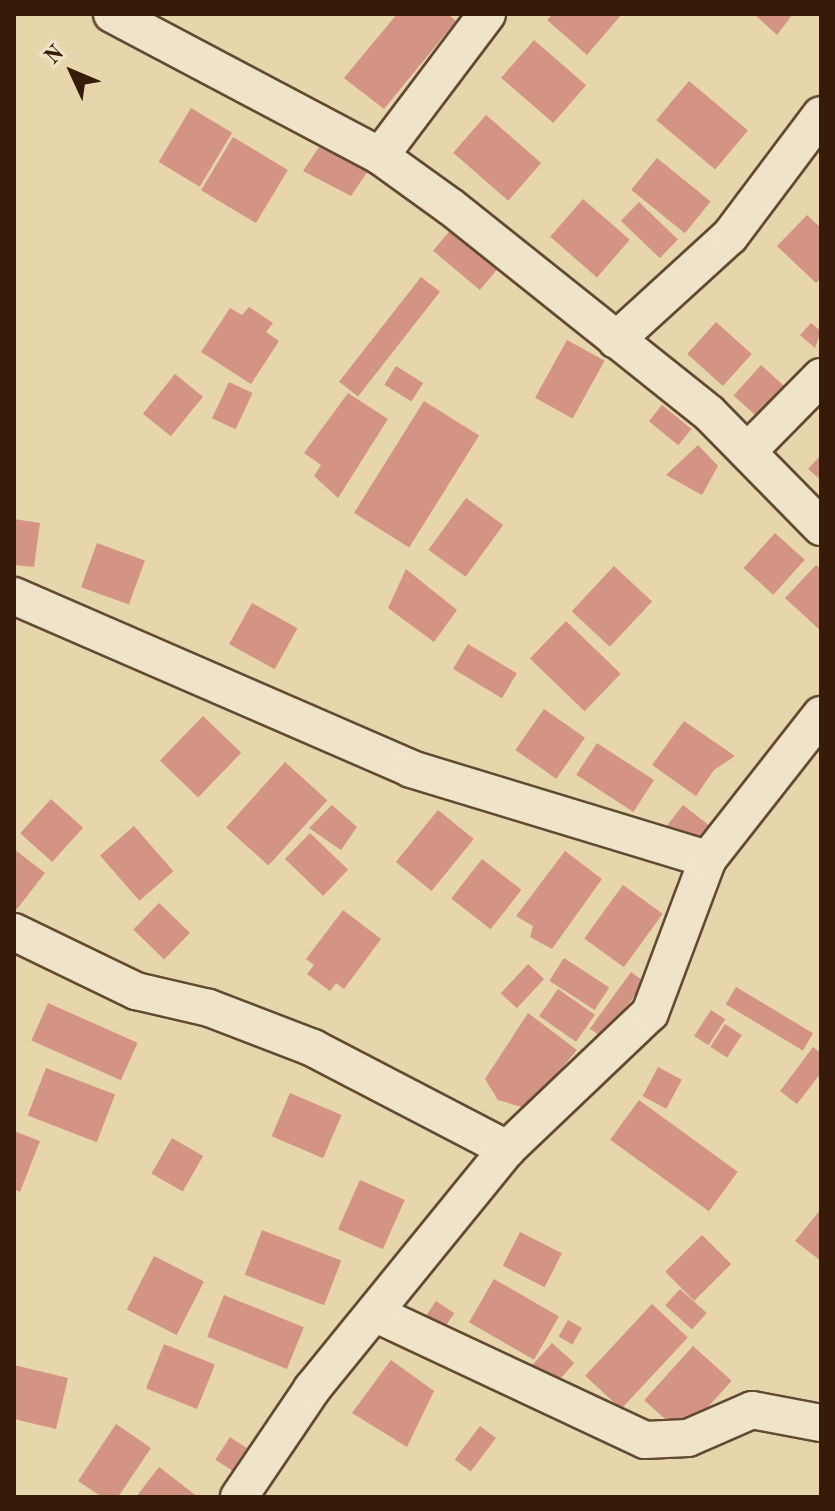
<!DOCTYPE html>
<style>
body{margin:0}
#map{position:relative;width:835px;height:1511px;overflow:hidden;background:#e7d5ac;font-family:"Old Standard TT",serif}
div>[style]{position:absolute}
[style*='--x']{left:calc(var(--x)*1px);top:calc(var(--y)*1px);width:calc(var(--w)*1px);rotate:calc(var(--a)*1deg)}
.building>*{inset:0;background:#d49484;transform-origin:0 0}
.roads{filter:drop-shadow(2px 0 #624a33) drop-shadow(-2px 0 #624a33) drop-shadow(0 2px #624a33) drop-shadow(0 -2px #624a33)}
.minor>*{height:36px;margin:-18px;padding:0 18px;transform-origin:18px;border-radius:18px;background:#efe4c9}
span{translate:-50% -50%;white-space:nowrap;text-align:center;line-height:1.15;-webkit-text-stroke:6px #efe4c9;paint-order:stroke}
.frame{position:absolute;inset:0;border:16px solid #361b0b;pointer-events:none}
.north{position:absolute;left:32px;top:32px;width:80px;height:80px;-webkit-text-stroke:6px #efe4c9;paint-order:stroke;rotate:314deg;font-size:22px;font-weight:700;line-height:32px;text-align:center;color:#361b0b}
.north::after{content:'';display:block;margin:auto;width:28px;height:36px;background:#361b0b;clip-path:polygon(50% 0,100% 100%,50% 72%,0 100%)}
</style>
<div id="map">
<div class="building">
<i style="clip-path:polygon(397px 14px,448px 14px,456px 21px,384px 109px,344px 78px)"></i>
<i style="clip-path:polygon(553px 14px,622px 14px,587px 55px,547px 20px)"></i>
<i style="clip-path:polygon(754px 14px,793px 14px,777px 35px)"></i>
<i style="left:534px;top:40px;width:69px;height:50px;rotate:41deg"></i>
<i style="left:689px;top:81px;width:77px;height:51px;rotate:40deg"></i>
<i style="left:191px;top:108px;width:48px;height:63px;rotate:31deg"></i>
<i style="left:486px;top:115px;width:73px;height:50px;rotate:41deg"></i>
<i style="left:233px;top:137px;width:64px;height:62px;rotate:31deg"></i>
<i style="clip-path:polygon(319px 147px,368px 171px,351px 196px,303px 171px)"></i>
<i style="left:657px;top:158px;width:69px;height:41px;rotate:39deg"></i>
<i style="left:583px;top:199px;width:62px;height:50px;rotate:41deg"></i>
<i style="left:639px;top:202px;width:54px;height:26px;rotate:44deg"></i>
<i style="clip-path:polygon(807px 215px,821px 228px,821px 278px,816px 283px,777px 246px)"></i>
<i style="left:453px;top:227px;width:61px;height:31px;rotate:40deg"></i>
<i style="left:421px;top:277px;width:24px;height:133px;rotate:38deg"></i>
<i style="clip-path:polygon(249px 307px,273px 323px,266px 332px,279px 341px,251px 384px,201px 352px,230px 308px,242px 315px)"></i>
<i style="left:716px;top:322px;width:48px;height:43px;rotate:42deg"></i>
<i style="clip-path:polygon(811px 323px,821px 331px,815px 348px,800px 335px)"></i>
<i style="left:567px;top:340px;width:43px;height:66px;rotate:29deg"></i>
<i style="left:761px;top:365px;width:38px;height:41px;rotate:42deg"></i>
<i style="left:396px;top:366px;width:32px;height:22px;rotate:32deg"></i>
<i style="left:175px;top:374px;width:36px;height:51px;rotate:39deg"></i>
<i style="left:229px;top:382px;width:26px;height:40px;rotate:25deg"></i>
<i style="clip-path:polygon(348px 393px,388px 419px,338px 498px,314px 476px,321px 465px,304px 453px)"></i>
<i style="left:424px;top:401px;width:65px;height:132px;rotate:32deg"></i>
<i style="left:662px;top:405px;width:38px;height:21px;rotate:39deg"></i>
<i style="clip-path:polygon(698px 445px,718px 466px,702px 495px,666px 475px)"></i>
<i style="clip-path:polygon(821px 455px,821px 480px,808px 469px)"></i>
<i style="left:466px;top:498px;width:46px;height:64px;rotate:36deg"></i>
<i style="clip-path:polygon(14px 519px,40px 523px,34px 567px,14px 565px)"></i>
<i style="left:775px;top:533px;width:40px;height:47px;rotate:42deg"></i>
<i style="left:97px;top:543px;width:51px;height:47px;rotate:20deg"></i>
<i style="clip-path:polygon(816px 565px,821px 569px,821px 631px,785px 598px)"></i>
<i style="left:614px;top:566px;width:52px;height:62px;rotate:43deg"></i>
<i style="clip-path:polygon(406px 569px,457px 610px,434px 642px,388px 608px)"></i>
<i style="left:252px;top:603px;width:52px;height:47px;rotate:29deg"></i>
<i style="left:566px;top:621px;width:76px;height:52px;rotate:44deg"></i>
<i style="left:468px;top:644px;width:57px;height:29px;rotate:31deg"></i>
<i style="left:544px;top:709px;width:50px;height:50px;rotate:35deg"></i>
<i style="left:203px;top:716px;width:53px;height:62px;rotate:44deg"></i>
<i style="clip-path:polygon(684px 721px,735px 756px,714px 770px,696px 796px,652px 765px)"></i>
<i style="left:597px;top:743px;width:68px;height:38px;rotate:33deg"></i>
<i style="left:285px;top:762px;width:57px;height:88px;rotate:42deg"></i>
<i style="left:51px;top:799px;width:43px;height:46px;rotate:42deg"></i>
<i style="clip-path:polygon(332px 805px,357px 827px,341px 850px,309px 828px)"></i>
<i style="left:683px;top:805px;width:43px;height:31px;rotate:38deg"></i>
<i style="left:438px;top:810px;width:46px;height:67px;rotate:39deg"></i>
<i style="left:134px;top:826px;width:60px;height:45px;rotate:49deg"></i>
<i style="left:310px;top:833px;width:53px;height:36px;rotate:44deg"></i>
<i style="clip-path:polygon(14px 849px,45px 873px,17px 909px,14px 907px)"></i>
<i style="clip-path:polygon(565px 851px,602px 879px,552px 949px,530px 937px,533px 926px,516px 916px)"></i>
<i style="left:482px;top:859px;width:50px;height:50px;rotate:38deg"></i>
<i style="left:623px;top:885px;width:49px;height:66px;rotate:36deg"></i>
<i style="left:159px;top:903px;width:43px;height:37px;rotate:44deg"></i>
<i style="clip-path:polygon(343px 910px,381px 939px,344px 989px,336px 983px,330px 991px,307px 974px,314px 965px,306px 959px)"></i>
<i style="left:564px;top:958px;width:54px;height:27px;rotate:33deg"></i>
<i style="left:528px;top:964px;width:22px;height:40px;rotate:43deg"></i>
<i style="left:631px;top:972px;width:17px;height:70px;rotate:36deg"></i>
<i style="left:736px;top:987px;width:90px;height:20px;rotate:31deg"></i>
<i style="left:558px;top:989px;width:45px;height:33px;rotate:35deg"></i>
<i style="left:48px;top:1003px;width:98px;height:41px;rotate:24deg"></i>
<i style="left:711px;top:1010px;width:17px;height:31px;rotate:33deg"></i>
<i style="clip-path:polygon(528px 1013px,577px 1050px,528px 1109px,498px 1100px,485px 1079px)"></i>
<i style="left:725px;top:1024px;width:20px;height:27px;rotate:33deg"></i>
<i style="clip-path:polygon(813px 1047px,821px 1053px,821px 1073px,797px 1104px,780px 1091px)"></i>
<i style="left:658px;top:1067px;width:27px;height:33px;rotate:28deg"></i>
<i style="left:46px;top:1068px;width:74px;height:51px;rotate:21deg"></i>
<i style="left:290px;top:1093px;width:56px;height:47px;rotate:23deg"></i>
<i style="left:639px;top:1100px;width:122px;height:49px;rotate:36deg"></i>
<i style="clip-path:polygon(14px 1131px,40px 1141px,20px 1192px,14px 1189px)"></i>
<i style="left:172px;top:1138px;width:36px;height:41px;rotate:30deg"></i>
<i style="left:360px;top:1180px;width:49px;height:54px;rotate:24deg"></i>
<i style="clip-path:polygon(821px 1209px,821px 1261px,795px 1241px)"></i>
<i style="left:262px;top:1230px;width:85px;height:48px;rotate:21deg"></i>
<i style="left:520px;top:1232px;width:47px;height:38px;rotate:27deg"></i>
<i style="left:702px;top:1235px;width:41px;height:52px;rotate:45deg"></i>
<i style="left:154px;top:1256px;width:56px;height:60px;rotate:27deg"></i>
<i style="left:494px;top:1279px;width:75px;height:50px;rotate:30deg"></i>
<i style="left:680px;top:1289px;width:36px;height:22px;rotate:42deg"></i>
<i style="left:224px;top:1295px;width:86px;height:45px;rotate:22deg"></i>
<i style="left:436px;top:1301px;width:22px;height:23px;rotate:34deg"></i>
<i style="left:652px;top:1304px;width:49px;height:98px;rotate:43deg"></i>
<i style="left:568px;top:1320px;width:16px;height:19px;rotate:30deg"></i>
<i style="left:552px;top:1343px;width:30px;height:40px;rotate:42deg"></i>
<i style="left:164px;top:1344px;width:55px;height:48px;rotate:22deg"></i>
<i style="left:693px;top:1346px;width:52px;height:73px;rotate:42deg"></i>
<i style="clip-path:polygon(391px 1360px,434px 1391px,407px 1447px,352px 1413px)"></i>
<i style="clip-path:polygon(14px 1365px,68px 1378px,56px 1429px,14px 1419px)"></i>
<i style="clip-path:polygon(116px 1424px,151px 1448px,118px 1497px,102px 1497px,78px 1481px)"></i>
<i style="left:480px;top:1426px;width:20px;height:42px;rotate:37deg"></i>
<i style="left:230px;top:1437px;width:20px;height:27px;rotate:33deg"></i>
<i style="clip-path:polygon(159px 1467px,198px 1497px,136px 1497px)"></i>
</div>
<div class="roads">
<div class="minor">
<i style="--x:112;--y:14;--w:303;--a:27.9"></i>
<i style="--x:380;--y:156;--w:87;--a:35.7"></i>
<i style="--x:451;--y:207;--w:330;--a:38.6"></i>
<i style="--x:709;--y:413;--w:160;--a:45.5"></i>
<i style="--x:380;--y:156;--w:178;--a:-53"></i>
<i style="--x:616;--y:340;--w:154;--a:-42.4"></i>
<i style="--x:730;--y:236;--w:151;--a:-53.1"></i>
<i style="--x:748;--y:451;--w:104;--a:-45.4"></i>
<i style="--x:14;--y:596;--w:433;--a:23.5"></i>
<i style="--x:411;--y:769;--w:310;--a:16.9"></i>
<i style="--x:14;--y:932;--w:136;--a:25.8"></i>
<i style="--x:136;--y:991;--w:75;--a:13.1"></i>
<i style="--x:209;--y:1008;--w:111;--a:21"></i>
<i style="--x:313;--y:1048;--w:219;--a:27.5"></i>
<i style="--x:374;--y:1313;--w:299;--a:25.1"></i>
<i style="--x:645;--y:1440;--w:43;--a:-2.7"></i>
<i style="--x:688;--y:1438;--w:70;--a:-23.6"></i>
<i style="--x:752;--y:1410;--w:70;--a:10.7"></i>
<i style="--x:239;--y:1497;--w:130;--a:-55.9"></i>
<i style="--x:312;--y:1389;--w:309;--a:-50.9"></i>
<i style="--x:507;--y:1149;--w:197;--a:-43.6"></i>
<i style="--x:650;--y:1013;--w:165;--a:-69.4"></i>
<i style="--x:708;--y:859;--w:183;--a:-51.9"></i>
</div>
</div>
<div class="frame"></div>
<div class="north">N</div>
</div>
